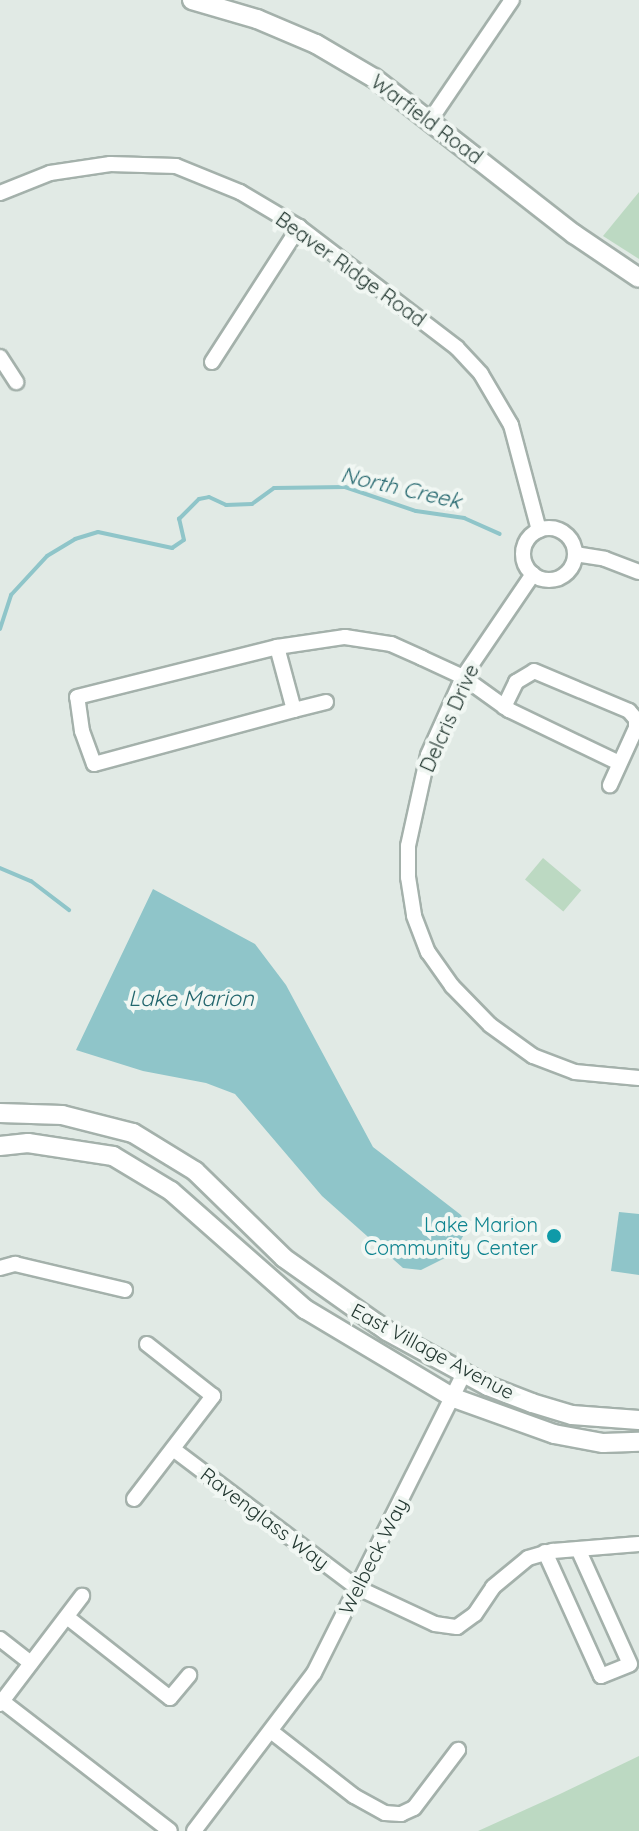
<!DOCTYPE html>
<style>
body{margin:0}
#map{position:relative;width:639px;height:1831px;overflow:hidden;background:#e1eae5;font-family:Quicksand,sans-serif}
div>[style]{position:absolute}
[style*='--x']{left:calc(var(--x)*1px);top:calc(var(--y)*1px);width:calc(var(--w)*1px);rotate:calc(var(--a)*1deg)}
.green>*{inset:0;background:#bcd9c2;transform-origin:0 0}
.water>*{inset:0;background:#8fc5c9}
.stream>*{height:4px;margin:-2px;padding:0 2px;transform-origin:2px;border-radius:2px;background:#8fc5c9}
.roads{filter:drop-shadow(2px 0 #a4b1ab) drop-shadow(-2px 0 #a4b1ab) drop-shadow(0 2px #a4b1ab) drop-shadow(0 -2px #a4b1ab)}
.minor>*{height:14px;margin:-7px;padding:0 7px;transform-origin:7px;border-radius:7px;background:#fff}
.minor>.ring{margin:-7px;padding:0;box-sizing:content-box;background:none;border:14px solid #fff;border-radius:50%}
.tertiary>*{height:18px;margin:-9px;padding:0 9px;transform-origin:9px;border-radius:9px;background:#fff}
.dots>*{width:22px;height:22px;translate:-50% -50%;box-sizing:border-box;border:4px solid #f1f7f3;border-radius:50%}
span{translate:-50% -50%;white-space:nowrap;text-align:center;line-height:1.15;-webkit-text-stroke:8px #f1f7f3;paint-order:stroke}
.street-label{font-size:20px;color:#233831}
.culture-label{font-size:20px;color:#0d838f}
.right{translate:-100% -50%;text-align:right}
.water-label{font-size:22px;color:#24676e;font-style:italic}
</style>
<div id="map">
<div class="green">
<i style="clip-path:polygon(639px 192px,639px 259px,603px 236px)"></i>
<i style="left:543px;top:858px;width:50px;height:28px;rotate:40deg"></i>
<i style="clip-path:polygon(639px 1756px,639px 1831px,478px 1831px,560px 1794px)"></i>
</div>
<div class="water">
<i style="clip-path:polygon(153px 889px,255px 944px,286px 985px,373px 1147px,461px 1215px,467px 1229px,453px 1254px,421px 1270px,403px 1268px,322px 1196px,235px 1094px,206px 1083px,143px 1071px,76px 1050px)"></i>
<i style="clip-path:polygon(619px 1212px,639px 1214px,639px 1275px,611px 1271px)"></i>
</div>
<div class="stream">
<i style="--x:0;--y:629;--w:36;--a:-72"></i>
<i style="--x:11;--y:595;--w:53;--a:-47.3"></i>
<i style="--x:47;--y:556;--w:33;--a:-31"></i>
<i style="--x:75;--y:539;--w:24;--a:-17"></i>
<i style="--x:98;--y:532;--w:76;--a:12.2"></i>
<i style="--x:172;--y:548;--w:14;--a:-34"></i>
<i style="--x:184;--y:540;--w:22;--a:-103"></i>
<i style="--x:179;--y:519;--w:28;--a:-45"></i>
<i style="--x:199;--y:499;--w:10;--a:-11"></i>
<i style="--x:209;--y:497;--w:19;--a:25"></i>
<i style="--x:226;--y:505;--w:26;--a:-2"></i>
<i style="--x:252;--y:504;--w:27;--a:-36"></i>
<i style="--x:274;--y:488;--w:71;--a:-0.8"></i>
<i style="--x:345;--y:487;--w:75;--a:18.7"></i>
<i style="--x:416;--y:511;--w:49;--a:8.3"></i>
<i style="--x:464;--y:518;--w:39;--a:24"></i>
<i style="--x:0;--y:868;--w:34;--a:23"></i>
<i style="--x:31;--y:881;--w:48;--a:37.3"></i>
</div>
<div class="roads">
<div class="minor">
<i style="--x:431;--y:119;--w:144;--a:-55.8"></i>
<i style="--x:0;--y:193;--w:54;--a:-21.8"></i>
<i style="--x:50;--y:173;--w:61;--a:-8.5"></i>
<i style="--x:110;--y:164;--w:66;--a:1.7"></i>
<i style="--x:176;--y:166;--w:69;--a:22.1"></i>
<i style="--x:240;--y:192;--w:69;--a:30.7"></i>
<i style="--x:299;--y:227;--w:199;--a:37.4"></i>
<i style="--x:457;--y:348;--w:35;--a:47"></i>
<i style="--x:481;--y:374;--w:59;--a:59.5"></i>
<i style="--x:511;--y:425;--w:109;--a:75.1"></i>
<i style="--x:0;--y:357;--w:30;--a:57"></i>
<i style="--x:212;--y:362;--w:161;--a:-57.2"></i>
<i class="ring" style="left:523px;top:528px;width:38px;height:38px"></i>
<i style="--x:575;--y:554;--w:30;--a:9"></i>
<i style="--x:605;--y:559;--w:36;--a:21"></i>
<i style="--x:533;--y:574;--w:125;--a:124.2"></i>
<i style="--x:463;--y:677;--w:85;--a:114.2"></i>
<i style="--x:428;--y:755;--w:93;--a:102.4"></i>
<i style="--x:408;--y:846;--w:31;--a:90"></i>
<i style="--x:408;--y:877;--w:39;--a:81"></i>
<i style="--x:414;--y:916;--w:39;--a:69"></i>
<i style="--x:428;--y:952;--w:42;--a:54.8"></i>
<i style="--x:452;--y:986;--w:54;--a:45.7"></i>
<i style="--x:490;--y:1025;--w:53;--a:35.8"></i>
<i style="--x:533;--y:1056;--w:45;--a:20.9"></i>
<i style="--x:575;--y:1072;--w:64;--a:5.4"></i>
<i style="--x:277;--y:647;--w:65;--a:74.9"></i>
<i style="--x:294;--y:710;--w:207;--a:164.9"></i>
<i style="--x:94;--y:764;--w:35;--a:-110"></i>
<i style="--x:82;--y:731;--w:34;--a:-98"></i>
<i style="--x:77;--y:697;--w:206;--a:-14"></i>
<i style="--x:277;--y:647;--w:69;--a:-8.4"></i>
<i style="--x:345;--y:637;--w:47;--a:8.7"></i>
<i style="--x:391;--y:644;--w:34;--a:24"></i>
<i style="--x:422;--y:658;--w:45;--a:24.9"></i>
<i style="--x:463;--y:677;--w:57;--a:35.7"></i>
<i style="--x:509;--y:710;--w:122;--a:25.7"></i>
<i style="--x:504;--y:707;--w:28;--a:-64"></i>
<i style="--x:516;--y:682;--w:21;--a:-31"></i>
<i style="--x:534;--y:671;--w:103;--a:22.8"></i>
<i style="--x:629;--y:711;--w:11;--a:49"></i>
<i style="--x:636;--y:719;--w:9;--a:90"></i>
<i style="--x:636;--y:728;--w:63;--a:114.5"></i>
<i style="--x:294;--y:710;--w:33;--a:-14"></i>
<i style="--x:0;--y:1268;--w:16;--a:-15"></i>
<i style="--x:15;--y:1264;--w:113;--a:13.3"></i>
<i style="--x:173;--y:1449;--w:229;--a:37"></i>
<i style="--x:356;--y:1587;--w:87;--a:25.1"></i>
<i style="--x:435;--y:1624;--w:22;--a:8"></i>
<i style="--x:457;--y:1627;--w:22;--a:-36"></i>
<i style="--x:475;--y:1614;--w:32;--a:-56"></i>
<i style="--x:493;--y:1587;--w:45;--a:-39.6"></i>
<i style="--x:528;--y:1558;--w:26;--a:-16"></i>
<i style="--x:553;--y:1551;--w:86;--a:-4.7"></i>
<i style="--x:134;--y:1499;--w:130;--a:-52.5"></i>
<i style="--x:213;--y:1396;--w:84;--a:-141.8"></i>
<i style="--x:545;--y:1552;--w:136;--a:65.7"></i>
<i style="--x:601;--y:1676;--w:31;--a:-22"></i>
<i style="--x:630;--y:1664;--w:126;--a:-114.3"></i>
<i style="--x:67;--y:1617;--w:131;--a:38.2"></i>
<i style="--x:170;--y:1698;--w:30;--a:-50"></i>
<i style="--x:0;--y:1639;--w:39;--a:38"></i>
<i style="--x:2;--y:1701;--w:212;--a:37.7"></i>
<i style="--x:0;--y:1704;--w:136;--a:-52.8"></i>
<i style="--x:272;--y:1732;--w:104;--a:38"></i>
<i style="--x:354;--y:1796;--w:35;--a:29"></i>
<i style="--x:385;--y:1813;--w:16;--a:4"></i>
<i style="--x:401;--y:1814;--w:14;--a:-25"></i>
<i style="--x:414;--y:1808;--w:73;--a:-52.8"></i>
<i style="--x:194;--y:1831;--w:198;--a:-52.8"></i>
<i style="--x:314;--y:1673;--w:335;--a:-63.4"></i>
</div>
<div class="tertiary">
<i style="--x:192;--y:0;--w:68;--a:16.3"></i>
<i style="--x:257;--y:19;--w:64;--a:23"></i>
<i style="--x:316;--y:44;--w:67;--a:30.4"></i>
<i style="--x:374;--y:78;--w:254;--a:38"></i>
<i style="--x:574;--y:234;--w:78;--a:34.1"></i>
<i style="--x:0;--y:1113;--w:62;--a:1.8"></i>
<i style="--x:62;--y:1115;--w:73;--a:14.2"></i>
<i style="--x:133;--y:1133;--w:73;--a:31.5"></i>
<i style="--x:195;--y:1171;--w:124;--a:44.3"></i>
<i style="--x:284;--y:1258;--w:126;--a:35.3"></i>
<i style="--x:387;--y:1331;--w:115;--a:28.6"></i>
<i style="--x:488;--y:1386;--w:47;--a:21.1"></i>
<i style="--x:532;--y:1403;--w:42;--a:16.7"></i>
<i style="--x:572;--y:1415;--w:67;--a:4.3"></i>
<i style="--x:0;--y:1146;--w:28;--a:-6"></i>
<i style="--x:28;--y:1143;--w:86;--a:8.7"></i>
<i style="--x:113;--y:1156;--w:68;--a:31.1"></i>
<i style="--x:171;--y:1191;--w:179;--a:41.4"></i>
<i style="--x:305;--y:1309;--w:174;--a:30.9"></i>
<i style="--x:454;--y:1398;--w:106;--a:19.8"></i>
<i style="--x:554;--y:1434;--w:50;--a:10.4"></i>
<i style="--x:603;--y:1443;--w:36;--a:-2"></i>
</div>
</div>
<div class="dots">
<i style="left:554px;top:1236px;background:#0f9aa8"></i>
</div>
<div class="street-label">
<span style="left:427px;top:119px;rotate:37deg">Warfield Road</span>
<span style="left:351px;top:269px;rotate:36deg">Beaver Ridge Road</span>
<span style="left:449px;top:718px;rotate:-66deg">Delcris Drive</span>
<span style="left:433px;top:1351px;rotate:28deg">East Village Avenue</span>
<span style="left:265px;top:1518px;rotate:37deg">Ravenglass Way</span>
<span style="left:373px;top:1556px;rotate:-63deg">Welbeck Way</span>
</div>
<div class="culture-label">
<span class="right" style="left:538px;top:1236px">Lake Marion<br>Community Center</span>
</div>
<div class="water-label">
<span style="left:401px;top:488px;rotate:13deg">North Creek</span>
<span style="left:191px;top:999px">Lake Marion</span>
</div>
</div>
